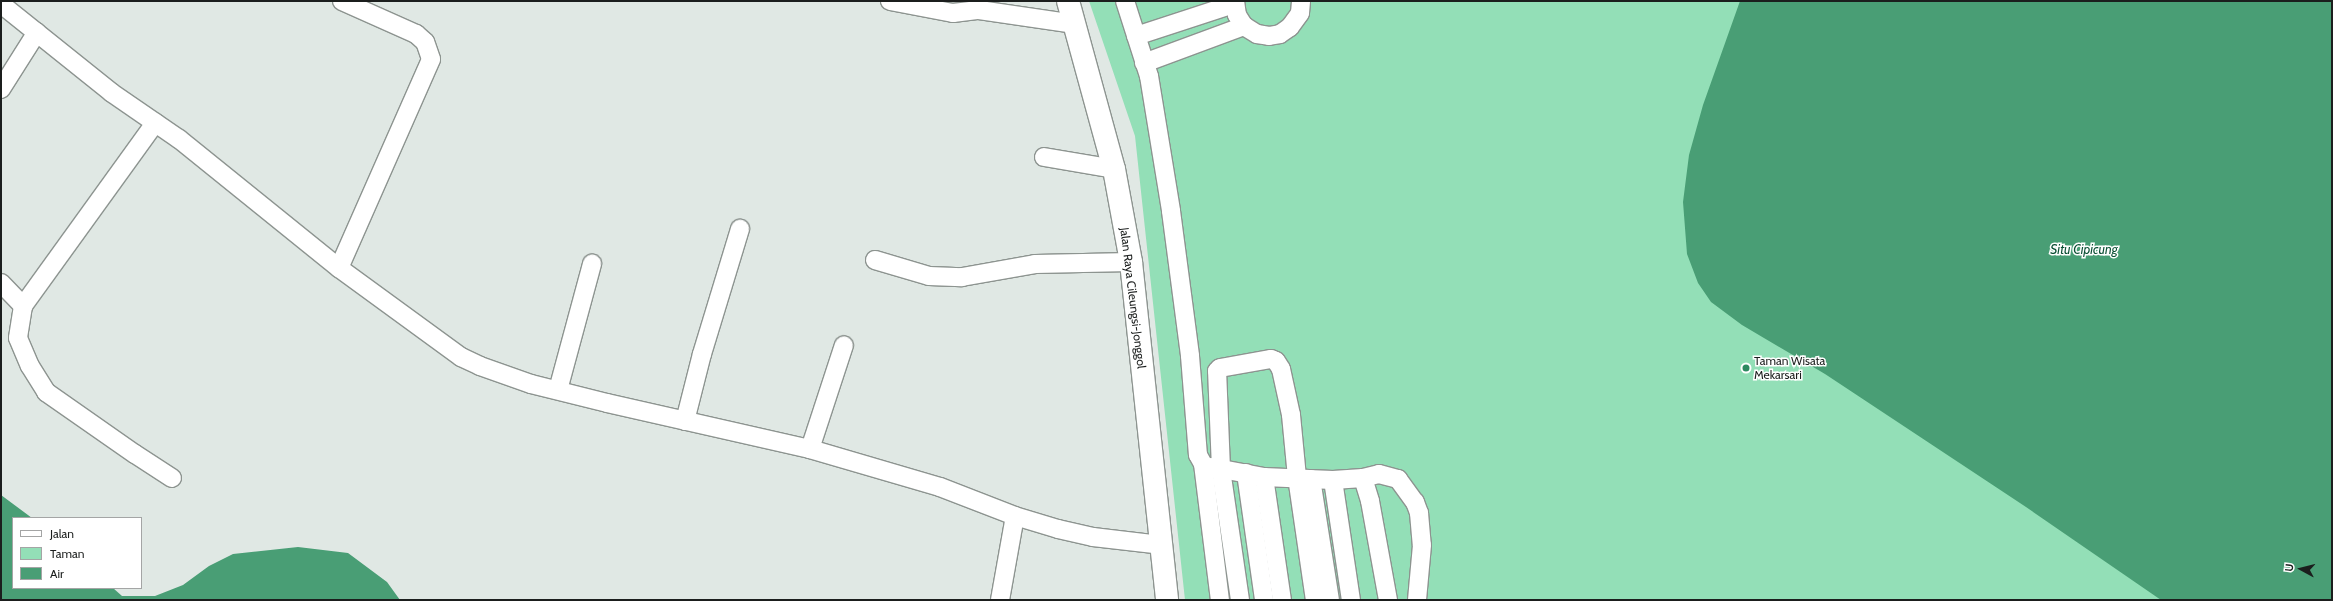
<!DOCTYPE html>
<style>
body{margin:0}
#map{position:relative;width:2333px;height:601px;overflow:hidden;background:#e0e8e4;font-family:Cabin,sans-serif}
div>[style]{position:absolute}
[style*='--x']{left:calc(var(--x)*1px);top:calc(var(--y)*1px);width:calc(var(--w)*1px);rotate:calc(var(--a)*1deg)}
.green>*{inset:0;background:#93dfb7}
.water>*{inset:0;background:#499e75}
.roads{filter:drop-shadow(1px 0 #8d9490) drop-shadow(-1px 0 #8d9490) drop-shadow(0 1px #8d9490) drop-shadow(0 -1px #8d9490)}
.minor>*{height:18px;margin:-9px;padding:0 9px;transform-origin:9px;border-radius:9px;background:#fff}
.major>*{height:22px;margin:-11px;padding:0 11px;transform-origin:11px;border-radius:11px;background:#fff}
.dots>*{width:11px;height:11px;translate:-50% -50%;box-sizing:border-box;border:2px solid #fff;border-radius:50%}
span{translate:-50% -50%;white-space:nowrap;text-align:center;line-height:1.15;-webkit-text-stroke:3px #fff;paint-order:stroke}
.street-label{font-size:12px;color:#1b1e1d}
.poi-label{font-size:12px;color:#1b1e1d}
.left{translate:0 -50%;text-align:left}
.water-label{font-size:13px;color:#0b5034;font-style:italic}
.frame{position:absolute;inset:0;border:2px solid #1b1e1d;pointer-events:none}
.legend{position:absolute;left:12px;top:517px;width:130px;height:72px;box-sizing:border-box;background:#fff;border:1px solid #a4a5a5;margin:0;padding:5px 7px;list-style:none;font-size:12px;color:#1b1e1d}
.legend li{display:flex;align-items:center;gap:8px;height:20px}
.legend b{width:20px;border:1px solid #a4a5a5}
.north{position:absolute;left:2281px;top:549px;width:40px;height:40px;-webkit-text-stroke:3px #fff;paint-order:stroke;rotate:277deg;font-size:11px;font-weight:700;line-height:16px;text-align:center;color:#1b1e1d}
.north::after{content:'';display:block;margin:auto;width:14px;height:18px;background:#1b1e1d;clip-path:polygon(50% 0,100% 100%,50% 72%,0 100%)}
</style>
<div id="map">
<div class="green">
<i style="clip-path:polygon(1089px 1px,2332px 1px,2332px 600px,1185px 600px,1135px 136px)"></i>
</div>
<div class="water">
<i style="clip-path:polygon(1740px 1px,2332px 1px,2332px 600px,2161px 600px,2026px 507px,1825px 374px,1742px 325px,1711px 302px,1698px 283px,1687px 254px,1683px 202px,1689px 155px,1703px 105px)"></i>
<i style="clip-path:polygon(1px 495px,32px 518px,13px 518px,13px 588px,113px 588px,122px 596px,155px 596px,183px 585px,209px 566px,233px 554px,298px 547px,348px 553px,387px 582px,400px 600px,1px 600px)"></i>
</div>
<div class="roads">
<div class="minor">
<i style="--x:890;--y:1;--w:64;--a:10.8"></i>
<i style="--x:953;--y:13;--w:26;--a:-7"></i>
<i style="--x:979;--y:10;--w:97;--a:8.3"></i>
<i style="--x:1125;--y:1;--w:79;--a:72.3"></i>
<i style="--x:1149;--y:76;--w:137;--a:80.7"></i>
<i style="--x:1171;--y:211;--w:146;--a:82.5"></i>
<i style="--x:1190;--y:356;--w:99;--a:85.4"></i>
<i style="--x:1198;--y:455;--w:10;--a:61"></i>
<i style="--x:1203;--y:464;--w:137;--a:82.9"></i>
<i style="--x:1235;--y:1;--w:14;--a:82"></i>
<i style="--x:1237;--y:15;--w:13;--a:58"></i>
<i style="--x:1244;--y:26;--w:15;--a:32"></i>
<i style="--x:1257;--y:34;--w:12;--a:9"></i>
<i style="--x:1269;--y:36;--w:11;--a:-10"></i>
<i style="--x:1280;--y:34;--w:12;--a:-35"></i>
<i style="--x:1290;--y:27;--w:17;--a:-54"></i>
<i style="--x:1300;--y:13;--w:12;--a:-85"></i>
<i style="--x:1;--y:4;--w:142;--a:38.7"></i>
<i style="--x:112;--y:93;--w:81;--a:34.5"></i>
<i style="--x:179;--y:139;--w:206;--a:38.9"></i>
<i style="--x:339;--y:268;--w:151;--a:36.1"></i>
<i style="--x:461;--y:357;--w:21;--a:25"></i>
<i style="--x:480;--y:366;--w:54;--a:19.4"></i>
<i style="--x:531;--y:384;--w:78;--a:14"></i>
<i style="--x:607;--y:403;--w:208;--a:12.8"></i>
<i style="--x:810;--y:449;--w:135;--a:16.3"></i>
<i style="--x:940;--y:487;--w:80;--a:21.1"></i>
<i style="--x:1015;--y:516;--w:45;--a:16.8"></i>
<i style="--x:1058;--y:529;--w:36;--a:13"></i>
<i style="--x:1093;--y:537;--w:68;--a:6.7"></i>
<i style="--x:1136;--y:36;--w:103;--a:-18.1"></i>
<i style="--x:1144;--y:63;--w:107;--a:-20.3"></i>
<i style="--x:1;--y:89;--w:67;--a:-57.7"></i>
<i style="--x:1044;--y:157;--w:71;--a:9.7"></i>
<i style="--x:875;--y:260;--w:56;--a:16.5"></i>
<i style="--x:929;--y:276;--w:33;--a:2"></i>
<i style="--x:962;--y:277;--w:74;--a:-10.1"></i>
<i style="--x:1035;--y:264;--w:96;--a:-1.2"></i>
<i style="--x:339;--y:268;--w:228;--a:-66.2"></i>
<i style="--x:431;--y:59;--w:18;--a:-109"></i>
<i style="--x:425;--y:42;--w:12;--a:-138"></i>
<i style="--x:416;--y:34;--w:81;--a:-156"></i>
<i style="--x:1;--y:283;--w:32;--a:46"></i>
<i style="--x:23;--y:306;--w:32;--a:99"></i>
<i style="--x:18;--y:338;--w:30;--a:67"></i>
<i style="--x:30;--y:366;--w:31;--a:58"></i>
<i style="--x:46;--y:392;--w:108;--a:34.9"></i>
<i style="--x:135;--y:454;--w:44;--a:33"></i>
<i style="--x:23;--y:306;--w:226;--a:-54.2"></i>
<i style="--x:558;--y:390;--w:131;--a:-74.9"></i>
<i style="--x:685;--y:421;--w:69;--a:-75.8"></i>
<i style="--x:702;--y:354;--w:131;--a:-73.1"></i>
<i style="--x:810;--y:449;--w:109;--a:-71.9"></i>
<i style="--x:1211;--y:467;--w:54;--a:10.7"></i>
<i style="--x:1264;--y:477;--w:69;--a:2.5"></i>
<i style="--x:1333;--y:480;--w:30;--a:-4"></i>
<i style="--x:1363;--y:478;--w:16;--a:-14"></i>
<i style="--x:1379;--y:474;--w:20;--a:15"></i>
<i style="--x:1398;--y:479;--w:29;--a:54"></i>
<i style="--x:1415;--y:502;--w:12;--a:70"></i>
<i style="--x:1419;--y:513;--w:32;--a:85"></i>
<i style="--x:1422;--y:545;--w:55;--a:95.2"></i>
<i style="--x:1246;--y:473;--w:128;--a:81.9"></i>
<i style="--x:1264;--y:477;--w:124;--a:81.7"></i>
<i style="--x:1363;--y:478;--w:24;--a:73"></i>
<i style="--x:1370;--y:501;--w:101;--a:79.7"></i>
<i style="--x:1311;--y:479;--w:122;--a:81.1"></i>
<i style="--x:1333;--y:480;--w:121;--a:81.5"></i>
<i style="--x:1000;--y:600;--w:85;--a:-79.9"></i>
<i style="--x:1240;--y:600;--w:132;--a:-98.3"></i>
<i style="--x:1221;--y:469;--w:98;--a:-92.3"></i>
<i style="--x:1217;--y:371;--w:4;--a:-45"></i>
<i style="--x:1220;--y:368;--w:52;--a:-10"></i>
<i style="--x:1271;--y:359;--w:5;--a:22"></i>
<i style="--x:1276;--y:361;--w:9;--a:58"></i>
<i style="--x:1281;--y:369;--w:47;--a:77.7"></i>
<i style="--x:1291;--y:415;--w:62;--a:84.5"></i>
<i style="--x:1297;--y:477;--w:124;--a:81.7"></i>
</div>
<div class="major">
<i style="--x:1068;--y:1;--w:174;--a:74.7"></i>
<i style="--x:1114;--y:169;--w:95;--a:79.6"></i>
<i style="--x:1131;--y:262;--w:340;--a:83.9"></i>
</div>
</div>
<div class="dots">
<i style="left:1746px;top:368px;background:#2d8960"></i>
</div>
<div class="street-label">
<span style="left:1133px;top:298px;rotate:83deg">Jalan Raya Cileungsi-Jonggol</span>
</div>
<div class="poi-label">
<span class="left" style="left:1754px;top:368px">Taman Wisata<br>Mekarsari</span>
</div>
<div class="water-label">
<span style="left:2084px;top:249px">Situ Cipicung</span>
</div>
<div class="frame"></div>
<ul class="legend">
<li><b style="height:5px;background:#fff"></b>Jalan</li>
<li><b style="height:11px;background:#93dfb7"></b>Taman</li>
<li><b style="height:11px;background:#499e75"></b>Air</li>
</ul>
<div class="north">U</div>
</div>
